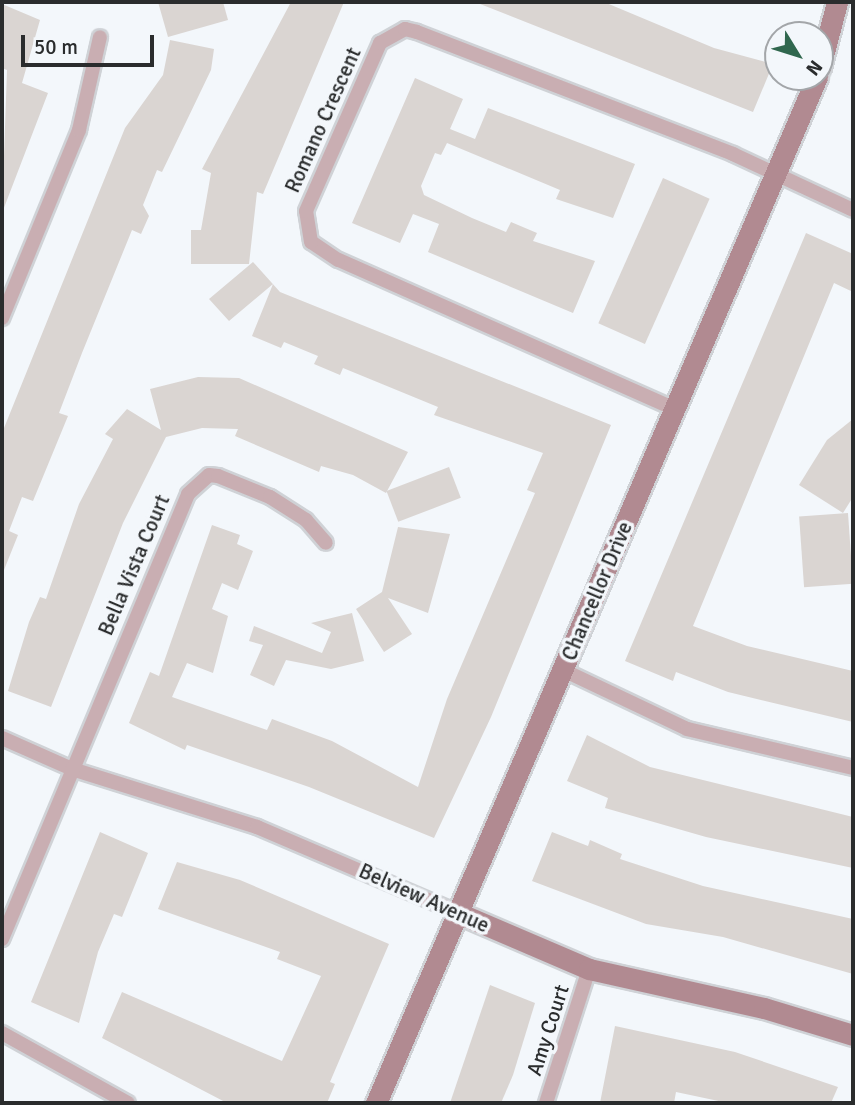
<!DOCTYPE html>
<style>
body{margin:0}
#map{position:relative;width:855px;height:1105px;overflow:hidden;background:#f3f7fb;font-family:Signika,sans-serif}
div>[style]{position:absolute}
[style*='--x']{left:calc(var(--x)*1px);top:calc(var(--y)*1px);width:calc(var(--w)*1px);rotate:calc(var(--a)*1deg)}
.building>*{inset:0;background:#dad5d2;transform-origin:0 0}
.roads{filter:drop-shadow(2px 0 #cfd2d6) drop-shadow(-2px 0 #cfd2d6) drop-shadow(0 2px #cfd2d6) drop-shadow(0 -2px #cfd2d6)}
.street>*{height:14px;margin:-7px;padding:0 7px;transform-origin:7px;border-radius:7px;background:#c9aeb2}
.secondary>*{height:21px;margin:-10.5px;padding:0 10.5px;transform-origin:10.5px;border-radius:10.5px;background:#b18a91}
span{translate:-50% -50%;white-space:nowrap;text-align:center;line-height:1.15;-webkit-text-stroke:7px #f3f7fb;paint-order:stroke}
.street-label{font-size:21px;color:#2a2c2d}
.frame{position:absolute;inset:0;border:4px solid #2a2c2d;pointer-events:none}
.north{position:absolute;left:764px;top:21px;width:70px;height:70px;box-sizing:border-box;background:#f3f7fb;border:2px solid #a3a6a9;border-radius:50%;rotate:128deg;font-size:19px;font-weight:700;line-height:28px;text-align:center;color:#2a2c2d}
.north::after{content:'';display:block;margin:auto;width:24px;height:32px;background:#30674e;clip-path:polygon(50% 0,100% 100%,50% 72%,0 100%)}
.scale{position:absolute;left:21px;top:35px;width:133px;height:32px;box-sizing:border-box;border:4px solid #2a2c2d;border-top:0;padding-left:9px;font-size:21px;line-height:24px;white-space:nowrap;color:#2a2c2d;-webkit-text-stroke:5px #f3f7fb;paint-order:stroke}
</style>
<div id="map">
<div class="building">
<i style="clip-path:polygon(158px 2px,223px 2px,228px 20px,168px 37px)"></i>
<i style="clip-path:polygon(291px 2px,344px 2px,263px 194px,257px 192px,249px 264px,191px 264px,191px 230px,201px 230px,211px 173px,202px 169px)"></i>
<i style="clip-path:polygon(475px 2px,604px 2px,714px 48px,773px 64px,753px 112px)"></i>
<i style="clip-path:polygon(2px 4px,40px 20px,22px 83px,48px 93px,2px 213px,7px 70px,2px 68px)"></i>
<i style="clip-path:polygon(170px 40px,214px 49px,211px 70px,162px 172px,157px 170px,143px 205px,149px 216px,141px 234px,132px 230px,82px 353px,59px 413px,68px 416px,33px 501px,22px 497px,9px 531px,18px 535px,2px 575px,2px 433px,125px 128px,163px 75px)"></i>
<i style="clip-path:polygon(415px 78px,463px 99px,450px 129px,475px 139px,488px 108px,635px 164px,613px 218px,556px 199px,560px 190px,447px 143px,441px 155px,435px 153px,421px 186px,424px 195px,472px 218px,506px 232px,511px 222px,537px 233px,533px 241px,595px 261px,573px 313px,428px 252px,439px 224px,413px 214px,400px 243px,352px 223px)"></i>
<i style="left:663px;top:178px;width:51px;height:159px;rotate:24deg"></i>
<i style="clip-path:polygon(806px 233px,853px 254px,853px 292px,834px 283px,693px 626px,747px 646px,853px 671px,853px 722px,728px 692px,676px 672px,673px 681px,625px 661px)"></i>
<i style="clip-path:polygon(253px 262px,280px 292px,611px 425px,491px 717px,434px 838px,309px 787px,187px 745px,185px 750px,129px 723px,150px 672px,159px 676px,212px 525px,240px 535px,237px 544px,253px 551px,238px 590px,222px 583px,212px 609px,228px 616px,213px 673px,187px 663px,172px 697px,267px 730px,272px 719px,332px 741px,418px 787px,447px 699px,535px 493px,527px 490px,543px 453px,434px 415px,438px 407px,343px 368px,340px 375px,314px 364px,318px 356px,284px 342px,281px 348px,252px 336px,273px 284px,229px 321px,209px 299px)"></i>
<i style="clip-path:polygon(198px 377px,239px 378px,408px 452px,386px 493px,353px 475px,321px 466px,319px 472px,235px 436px,238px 429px,202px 428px,166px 437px,123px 523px,51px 707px,8px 691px,29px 622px,40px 597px,46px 599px,79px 504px,113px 439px,105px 434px,127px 409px,161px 430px,150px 389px)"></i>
<i style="clip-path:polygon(853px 419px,853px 497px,843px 513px,799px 485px,827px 440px)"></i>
<i style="left:449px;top:467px;width:33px;height:67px;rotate:69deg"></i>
<i style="left:848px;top:513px;width:71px;height:49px;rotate:86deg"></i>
<i style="clip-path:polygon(398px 527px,450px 534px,428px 613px,388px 598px,412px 634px,384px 652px,356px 609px,382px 592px)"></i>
<i style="clip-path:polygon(352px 613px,364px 661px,331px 669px,286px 660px,274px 686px,250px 675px,263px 645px,249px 641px,254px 626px,322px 653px,331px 632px,311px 623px)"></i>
<i style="clip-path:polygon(587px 735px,650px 767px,853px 817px,853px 868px,706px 837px,605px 808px,608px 798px,567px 781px)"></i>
<i style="clip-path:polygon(100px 832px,148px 853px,122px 917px,114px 914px,98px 952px,79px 1023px,31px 1002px)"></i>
<i style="clip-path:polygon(552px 832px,588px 846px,590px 840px,622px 854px,620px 859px,703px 886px,853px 919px,853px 974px,723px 937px,646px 924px,532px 881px)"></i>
<i style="clip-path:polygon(177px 862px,240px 880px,389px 944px,330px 1082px,335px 1084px,327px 1103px,227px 1103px,102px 1038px,122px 992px,282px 1061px,321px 976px,277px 959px,280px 952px,158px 909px)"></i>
<i style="clip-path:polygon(490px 985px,535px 1003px,513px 1075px,501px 1103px,450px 1103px)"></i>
<i style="clip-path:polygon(615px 1026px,735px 1052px,838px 1087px,831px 1103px,728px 1103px,676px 1092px,674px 1103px,600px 1103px)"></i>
</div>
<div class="roads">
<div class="street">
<i style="--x:2;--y:318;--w:203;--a:-67.7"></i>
<i style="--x:79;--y:130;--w:95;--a:-77.3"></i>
<i style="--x:675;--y:409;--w:368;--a:-156.1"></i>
<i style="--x:338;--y:260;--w:32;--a:-146"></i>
<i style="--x:311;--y:242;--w:31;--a:-99"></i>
<i style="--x:306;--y:211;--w:184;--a:-66.2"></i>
<i style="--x:380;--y:43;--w:29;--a:-29"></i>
<i style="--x:405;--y:29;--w:12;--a:14"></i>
<i style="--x:417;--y:32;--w:339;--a:21.1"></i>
<i style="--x:733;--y:154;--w:132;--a:25"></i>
<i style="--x:563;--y:670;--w:137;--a:25.4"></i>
<i style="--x:687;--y:729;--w:171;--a:13.2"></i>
<i style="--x:2;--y:738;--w:77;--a:23.9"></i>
<i style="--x:72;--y:769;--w:194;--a:17.4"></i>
<i style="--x:257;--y:827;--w:216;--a:23.1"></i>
<i style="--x:2;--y:939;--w:482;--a:-67.3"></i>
<i style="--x:188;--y:494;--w:28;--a:-42"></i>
<i style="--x:209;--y:475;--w:9;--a:6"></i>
<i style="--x:218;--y:476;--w:56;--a:22"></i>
<i style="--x:270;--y:497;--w:43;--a:32.6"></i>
<i style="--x:306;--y:520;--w:30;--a:49"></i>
<i style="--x:2;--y:1033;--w:144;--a:29.1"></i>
<i style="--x:546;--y:1103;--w:141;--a:-72.2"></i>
</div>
<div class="secondary">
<i style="--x:820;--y:67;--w:67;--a:-75.3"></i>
<i style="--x:456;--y:912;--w:145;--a:23.2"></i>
<i style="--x:589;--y:969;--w:179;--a:12.6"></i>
<i style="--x:764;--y:1008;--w:93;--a:16.9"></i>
<i style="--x:376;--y:1103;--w:1117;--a:-66.74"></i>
</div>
</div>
<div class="street-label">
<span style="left:323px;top:120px;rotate:-66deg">Romano Crescent</span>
<span style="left:134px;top:565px;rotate:-67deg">Bella Vista Court</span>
<span style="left:597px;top:591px;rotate:-67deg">Chancellor Drive</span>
<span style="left:424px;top:898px;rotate:24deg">Belview Avenue</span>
<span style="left:548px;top:1030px;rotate:-72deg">Amy Court</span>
</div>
<div class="frame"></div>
<div class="north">N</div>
<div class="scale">50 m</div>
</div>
